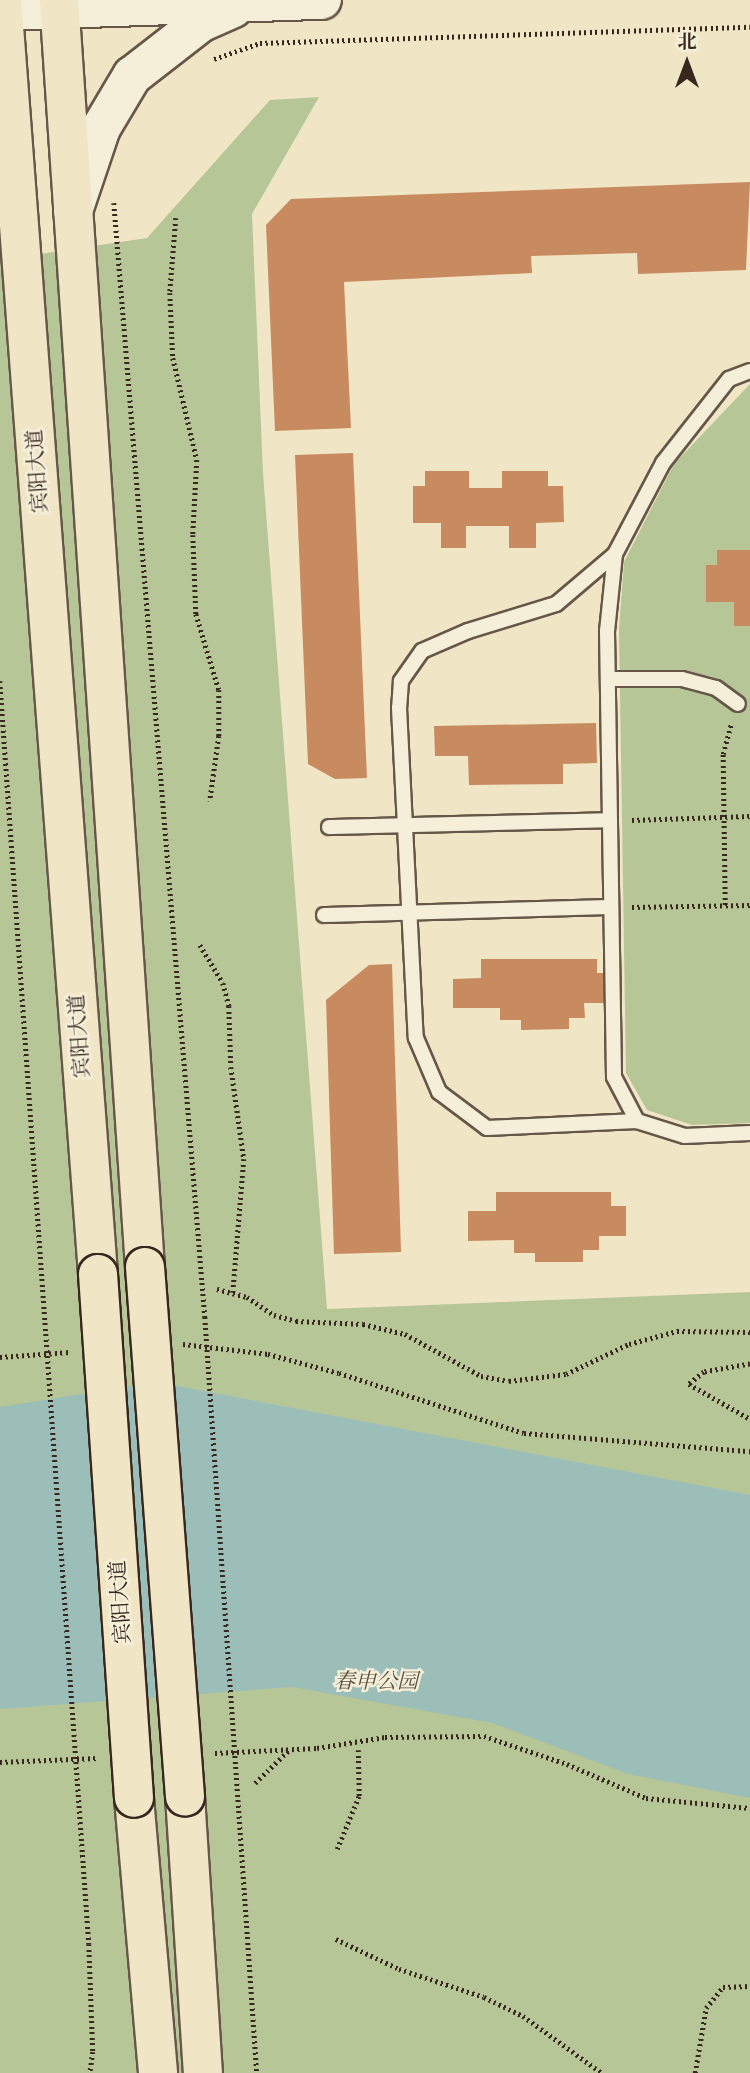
<!DOCTYPE html>
<meta charset="utf-8">
<style>
body{margin:0}
#map{position:relative;width:750px;height:2073px;overflow:hidden;background:#f0e6c6;font-family:"Libre Bodoni","Noto Serif SC",serif}
div>[style]{position:absolute}
[style*='--x']{left:calc(var(--x)*1px);top:calc(var(--y)*1px);width:calc(var(--w)*1px);rotate:calc(var(--a)*1deg)}
.green>*{inset:0;background:#b6c697}
.water>*{inset:0;background:#9bbeb9}
.building>*{inset:0;background:#c88a5f}
.path>*{height:4.5px;margin-top:-2.25px;transform-origin:0;background:repeating-linear-gradient(90deg,#38271f 0 2px,transparent 0 5.5px)}
.roads{filter:drop-shadow(2px 0 #665749) drop-shadow(-2px 0 #665749) drop-shadow(0 2px #665749) drop-shadow(0 -2px #665749)}
.lane>*{height:14px;margin:-7px;padding:0 7px;transform-origin:7px;border-radius:7px;background:#f5efda}
.secondary>*{height:38px;margin:-19px;padding:0 19px;transform-origin:19px;border-radius:19px;background:#f5efda}
.highway>*{height:38px;margin:-19px;padding:0 19px;transform-origin:19px;border-radius:19px;background:#f0e6c6}
.bridges{filter:drop-shadow(2px 0 #38271f) drop-shadow(-2px 0 #38271f) drop-shadow(0 2px #38271f) drop-shadow(0 -2px #38271f)}
.highway-bridge>*{height:38px;margin:-19px;padding:0 19px;transform-origin:19px;border-radius:19px;background:#f0e6c6}
span{translate:-50% -50%;white-space:nowrap;text-align:center;line-height:1.15;-webkit-text-stroke:5px #f5efda;paint-order:stroke}
.street-label{font-size:21px;color:#38271f}
.park-label{font-size:21px;color:#584f3d;font-style:italic}
.north{position:absolute;left:652px;top:28px;width:70px;height:70px;-webkit-text-stroke:5px #f5efda;paint-order:stroke;rotate:0deg;font-size:19px;font-weight:700;line-height:28px;text-align:center;color:#38271f}
.north::after{content:'';display:block;margin:auto;width:24px;height:32px;background:#38271f;clip-path:polygon(50% 0,100% 100%,50% 72%,0 100%)}
</style>
<div id="map">
<div class="green">
<i style="clip-path:polygon(319px 97px,252px 214px,263px 473px,327px 1309px,750px 1292px,750px 2073px,0 2073px,0 260px,147px 238px,270px 100px)"></i>
<i style="clip-path:polygon(750px 384px,750px 1123px,692px 1125px,647px 1110px,626px 1073px,619px 629px,624px 562px,674px 464px)"></i>
</div>
<div class="water">
<i style="clip-path:polygon(156px 1382px,750px 1495px,750px 1798px,628px 1774px,492px 1723px,292px 1687px,0 1709px,0 1407px)"></i>
</div>
<div class="building">
<i style="clip-path:polygon(750px 182px,746px 270px,638px 274px,637px 253px,531px 256px,532px 273px,344px 282px,351px 428px,275px 431px,266px 225px,291px 199px)"></i>
<i style="clip-path:polygon(353px 453px,367px 778px,335px 779px,308px 764px,295px 455px)"></i>
<i style="clip-path:polygon(425px 471px,469px 471px,469px 488px,502px 488px,502px 471px,548px 471px,548px 486px,563px 486px,564px 522px,536px 523px,536px 548px,509px 548px,509px 526px,466px 526px,466px 548px,441px 548px,441px 523px,413px 523px,413px 486px,425px 486px)"></i>
<i style="clip-path:polygon(717px 550px,750px 550px,750px 626px,734px 626px,734px 602px,706px 602px,706px 565px,717px 565px)"></i>
<i style="clip-path:polygon(596px 723px,597px 763px,563px 764px,563px 784px,469px 785px,468px 756px,435px 756px,434px 726px)"></i>
<i style="clip-path:polygon(481px 959px,597px 959px,597px 973px,612px 973px,612px 1003px,584px 1003px,585px 1018px,569px 1018px,569px 1029px,521px 1030px,521px 1020px,500px 1020px,500px 1008px,453px 1008px,453px 979px,481px 978px)"></i>
<i style="clip-path:polygon(392px 964px,401px 1252px,334px 1254px,326px 1000px,369px 965px)"></i>
<i style="clip-path:polygon(496px 1192px,611px 1192px,611px 1206px,626px 1206px,626px 1236px,599px 1236px,599px 1250px,583px 1250px,583px 1262px,535px 1262px,535px 1253px,514px 1253px,514px 1240px,468px 1241px,468px 1211px,496px 1211px)"></i>
</div>
<div class="path">
<i style="--x:214;--y:59;--w:49;--a:-19.2"></i>
<i style="--x:260;--y:43;--w:490;--a:-1.9"></i>
<i style="--x:114;--y:203;--w:1118;--a:85.33"></i>
<i style="--x:205;--y:1317;--w:758;--a:86.07"></i>
<i style="--x:176;--y:218;--w:75;--a:94.6"></i>
<i style="--x:170;--y:293;--w:65;--a:87.4"></i>
<i style="--x:173;--y:358;--w:105;--a:76.8"></i>
<i style="--x:197;--y:460;--w:75;--a:93.1"></i>
<i style="--x:193;--y:535;--w:79;--a:87.8"></i>
<i style="--x:196;--y:614;--w:79;--a:73.2"></i>
<i style="--x:219;--y:690;--w:46;--a:90"></i>
<i style="--x:219;--y:736;--w:66;--a:97.9"></i>
<i style="--x:0;--y:681;--w:1266;--a:85.97"></i>
<i style="--x:89;--y:1944;--w:108;--a:87.9"></i>
<i style="--x:93;--y:2052;--w:21;--a:98"></i>
<i style="--x:632;--y:820;--w:118;--a:-1.9"></i>
<i style="--x:725;--y:905;--w:151;--a:-90.8"></i>
<i style="--x:723;--y:754;--w:30;--a:-75"></i>
<i style="--x:632;--y:907;--w:118;--a:-1"></i>
<i style="--x:200;--y:945;--w:44;--a:58.8"></i>
<i style="--x:223;--y:983;--w:24;--a:75"></i>
<i style="--x:229;--y:1006;--w:61;--a:88.1"></i>
<i style="--x:231;--y:1067;--w:93;--a:82"></i>
<i style="--x:244;--y:1159;--w:134;--a:94.7"></i>
<i style="--x:217;--y:1289;--w:31;--a:15"></i>
<i style="--x:247;--y:1297;--w:32;--a:34"></i>
<i style="--x:274;--y:1315;--w:23;--a:15"></i>
<i style="--x:296;--y:1321;--w:67;--a:2.6"></i>
<i style="--x:363;--y:1324;--w:43;--a:13.4"></i>
<i style="--x:405;--y:1334;--w:87;--a:28.9"></i>
<i style="--x:481;--y:1376;--w:28;--a:10"></i>
<i style="--x:509;--y:1381;--w:57;--a:-7"></i>
<i style="--x:566;--y:1374;--w:70;--a:-25.5"></i>
<i style="--x:629;--y:1344;--w:50;--a:-15.2"></i>
<i style="--x:677;--y:1331;--w:73;--a:0.8"></i>
<i style="--x:183;--y:1344;--w:86;--a:6.7"></i>
<i style="--x:268;--y:1354;--w:73;--a:15"></i>
<i style="--x:339;--y:1373;--w:194;--a:18"></i>
<i style="--x:524;--y:1433;--w:227;--a:4.6"></i>
<i style="--x:0;--y:1357;--w:70;--a:-4.1"></i>
<i style="--x:750;--y:1364;--w:47;--a:170.1"></i>
<i style="--x:704;--y:1372;--w:19;--a:141"></i>
<i style="--x:689;--y:1384;--w:70;--a:29.8"></i>
<i style="--x:215;--y:1753;--w:102;--a:-2.8"></i>
<i style="--x:317;--y:1748;--w:69;--a:-9.2"></i>
<i style="--x:385;--y:1737;--w:99;--a:-0.6"></i>
<i style="--x:484;--y:1736;--w:88;--a:18.6"></i>
<i style="--x:567;--y:1764;--w:86;--a:23.3"></i>
<i style="--x:646;--y:1798;--w:104;--a:5.5"></i>
<i style="--x:0;--y:1762;--w:98;--a:-2.3"></i>
<i style="--x:255;--y:1783;--w:47;--a:-44.1"></i>
<i style="--x:337;--y:1849;--w:57;--a:-67.5"></i>
<i style="--x:359;--y:1796;--w:46;--a:-91.2"></i>
<i style="--x:336;--y:1939;--w:70;--a:25.5"></i>
<i style="--x:399;--y:1969;--w:89;--a:18.2"></i>
<i style="--x:484;--y:1997;--w:43;--a:26"></i>
<i style="--x:523;--y:2016;--w:97;--a:35.8"></i>
<i style="--x:695;--y:2073;--w:66;--a:-80.4"></i>
<i style="--x:706;--y:2008;--w:27;--a:-51"></i>
<i style="--x:723;--y:1987;--w:27;--a:-2"></i>
</div>
<div class="roads">
<div class="lane">
<i style="--x:750;--y:371;--w:22;--a:159"></i>
<i style="--x:729;--y:379;--w:107;--a:128.2"></i>
<i style="--x:663;--y:463;--w:103;--a:117.8"></i>
<i style="--x:615;--y:554;--w:77;--a:95.9"></i>
<i style="--x:607;--y:631;--w:446;--a:89.1"></i>
<i style="--x:614;--y:1077;--w:50;--a:62.4"></i>
<i style="--x:637;--y:1121;--w:50;--a:17.4"></i>
<i style="--x:685;--y:1136;--w:65;--a:-2.6"></i>
<i style="--x:615;--y:554;--w:77;--a:139.7"></i>
<i style="--x:556;--y:604;--w:92;--a:162.9"></i>
<i style="--x:468;--y:631;--w:50;--a:156.5"></i>
<i style="--x:422;--y:651;--w:37;--a:125"></i>
<i style="--x:401;--y:681;--w:27;--a:94"></i>
<i style="--x:399;--y:708;--w:330;--a:87.1"></i>
<i style="--x:416;--y:1038;--w:59;--a:66.9"></i>
<i style="--x:439;--y:1092;--w:60;--a:36.9"></i>
<i style="--x:487;--y:1128;--w:150;--a:-2.7"></i>
<i style="--x:608;--y:679;--w:74;--a:0"></i>
<i style="--x:682;--y:679;--w:35;--a:15"></i>
<i style="--x:716;--y:688;--w:27;--a:36"></i>
<i style="--x:329;--y:827;--w:281;--a:-1.4"></i>
<i style="--x:324;--y:915;--w:287;--a:-1.6"></i>
</div>
<div class="secondary">
<i style="--x:0;--y:11;--w:322;--a:-2"></i>
<i style="--x:73;--y:211;--w:88;--a:-71.4"></i>
<i style="--x:101;--y:128;--w:61;--a:-59.2"></i>
<i style="--x:132;--y:76;--w:86;--a:-37.9"></i>
<i style="--x:200;--y:23;--w:36;--a:-24"></i>
</div>
<div class="highway">
<i style="--x:2;--y:0;--w:1278;--a:85.69"></i>
<i style="--x:59;--y:0;--w:1270;--a:86.12"></i>
<i style="--x:185;--y:1796;--w:278;--a:86.3"></i>
<i style="--x:134;--y:1798;--w:276;--a:85"></i>
</div>
</div>
<div class="bridges">
<div class="highway-bridge">
<i style="--x:145;--y:1267;--w:531;--a:85.68"></i>
<i style="--x:98;--y:1274;--w:525;--a:86.07"></i>
</div>
</div>
<div class="street-label">
<span style="left:38px;top:471px;rotate:-94deg">宾阳大道</span>
<span style="left:80px;top:1036px;rotate:-94deg">宾阳大道</span>
<span style="left:121px;top:1602px;rotate:-94deg">宾阳大道</span>
</div>
<div class="park-label">
<span style="left:376px;top:1682px">春申公园</span>
</div>
<div class="north">北</div>
</div>
